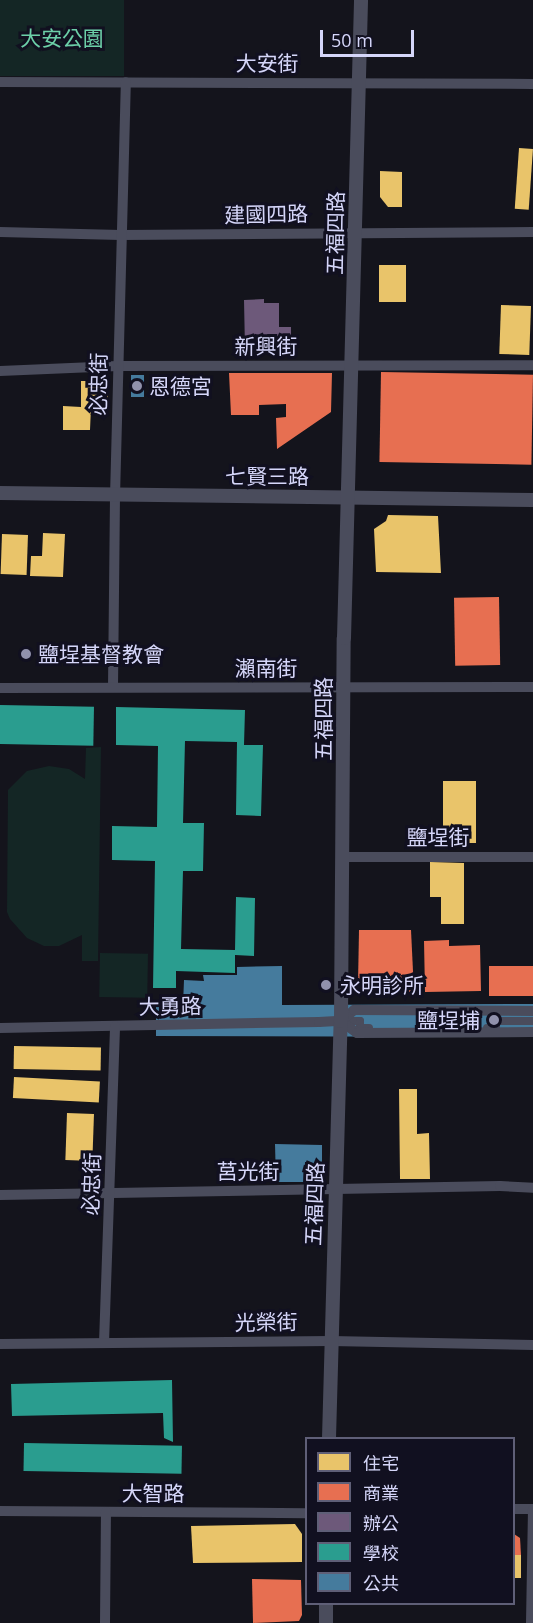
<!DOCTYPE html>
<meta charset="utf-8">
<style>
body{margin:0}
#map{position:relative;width:533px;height:1623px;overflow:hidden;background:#14141c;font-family:"Open Sans","Noto Sans TC",sans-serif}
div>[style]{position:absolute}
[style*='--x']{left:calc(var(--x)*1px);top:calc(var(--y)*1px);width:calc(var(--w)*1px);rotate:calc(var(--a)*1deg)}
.green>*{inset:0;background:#142625;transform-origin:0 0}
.homes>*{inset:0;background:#e9c46a;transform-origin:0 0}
.shops>*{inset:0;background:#e76f51;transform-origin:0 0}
.offices>*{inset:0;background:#6d597a}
.schools>*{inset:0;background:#2a9d8f;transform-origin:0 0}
.public>*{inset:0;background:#457b9d;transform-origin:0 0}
.pedestrian>*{height:8px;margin:-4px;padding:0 4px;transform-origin:4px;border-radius:4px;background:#4a4c5c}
.minor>*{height:10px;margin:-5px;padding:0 5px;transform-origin:5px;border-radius:5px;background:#4a4c5c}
.tertiary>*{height:14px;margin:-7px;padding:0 7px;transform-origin:7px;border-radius:7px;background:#4a4c5c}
.dots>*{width:16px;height:16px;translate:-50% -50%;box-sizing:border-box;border:3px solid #111020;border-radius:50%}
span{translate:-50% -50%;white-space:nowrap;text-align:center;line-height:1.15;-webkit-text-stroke:6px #111020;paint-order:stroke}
.park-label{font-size:21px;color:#6ccfa8}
.street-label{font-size:21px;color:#d5d6f9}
.poi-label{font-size:21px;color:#d5d6f9}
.left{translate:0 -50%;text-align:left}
.right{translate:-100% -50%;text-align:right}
.legend{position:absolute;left:305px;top:1437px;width:210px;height:168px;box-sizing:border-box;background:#111020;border:2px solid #5f5f77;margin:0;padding:8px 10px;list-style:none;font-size:18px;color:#d5d6f9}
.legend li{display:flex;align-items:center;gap:12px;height:30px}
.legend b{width:30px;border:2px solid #5f5f77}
.scale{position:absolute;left:320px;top:30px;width:94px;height:27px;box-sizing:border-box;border:3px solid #d5d6f9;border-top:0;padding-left:8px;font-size:18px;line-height:21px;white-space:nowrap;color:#d5d6f9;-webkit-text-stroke:4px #111020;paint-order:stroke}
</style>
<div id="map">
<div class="green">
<i style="left:0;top:0;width:124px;height:76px"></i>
<i style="clip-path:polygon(101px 747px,98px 961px,82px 961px,82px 935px,59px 946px,44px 946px,27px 938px,10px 919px,7px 912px,8px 790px,27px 771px,49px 766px,69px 769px,85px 779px,86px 748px)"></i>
<i style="left:100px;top:953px;width:48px;height:44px;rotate:1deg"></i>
</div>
<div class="homes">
<i style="left:519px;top:148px;width:14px;height:61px;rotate:4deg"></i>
<i style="clip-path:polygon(380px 171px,402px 172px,402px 207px,388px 207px,380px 197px)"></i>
<i style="left:379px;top:265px;width:27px;height:37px"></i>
<i style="left:501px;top:305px;width:30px;height:49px;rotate:2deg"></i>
<i style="clip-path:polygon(81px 381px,108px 381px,108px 407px,91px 407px,90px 430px,63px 430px,63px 406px,81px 407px)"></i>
<i style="clip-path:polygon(388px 515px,438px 516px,441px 573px,376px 572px,374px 529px,386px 521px)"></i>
<i style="clip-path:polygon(43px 533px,65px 534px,63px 577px,30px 576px,31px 556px,42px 556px)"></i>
<i style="left:2px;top:534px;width:26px;height:40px;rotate:2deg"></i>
<i style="left:443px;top:781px;width:33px;height:62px"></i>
<i style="clip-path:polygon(430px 862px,464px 863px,464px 924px,441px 924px,441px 897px,430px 897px)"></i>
<i style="left:14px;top:1046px;width:87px;height:23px;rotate:1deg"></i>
<i style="left:14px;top:1077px;width:86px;height:21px;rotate:3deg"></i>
<i style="clip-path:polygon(399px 1089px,417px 1089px,417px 1134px,429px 1133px,430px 1179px,400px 1179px)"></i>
<i style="left:67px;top:1113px;width:27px;height:47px;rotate:2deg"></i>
<i style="clip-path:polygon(295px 1524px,302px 1534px,302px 1562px,193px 1563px,191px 1526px)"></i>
<i style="left:514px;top:1555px;width:7px;height:23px"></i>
</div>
<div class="shops">
<i style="left:381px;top:372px;width:152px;height:90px;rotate:1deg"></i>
<i style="clip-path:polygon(229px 373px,332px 373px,331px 412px,277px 449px,276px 418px,286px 417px,286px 404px,259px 405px,259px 415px,231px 415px)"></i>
<i style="left:499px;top:597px;width:68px;height:45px;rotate:89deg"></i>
<i style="clip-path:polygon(359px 930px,411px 930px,414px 992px,369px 993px,358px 984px)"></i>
<i style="clip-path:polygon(449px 940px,449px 946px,480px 945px,481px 991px,425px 992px,424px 941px)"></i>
<i style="left:533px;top:966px;width:30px;height:44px;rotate:90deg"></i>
<i style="clip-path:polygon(514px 1534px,520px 1538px,521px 1555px,514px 1555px)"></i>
<i style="clip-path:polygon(252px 1579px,301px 1580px,302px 1615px,299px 1621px,253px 1623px)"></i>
</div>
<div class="offices">
<i style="clip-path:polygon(264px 299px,264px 303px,279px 303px,279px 327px,291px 327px,291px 350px,245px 350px,244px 300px)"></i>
</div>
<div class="schools">
<i style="left:0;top:705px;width:94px;height:39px;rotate:1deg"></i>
<i style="clip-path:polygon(116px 707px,245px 710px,244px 745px,263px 745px,261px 816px,236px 815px,237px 742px,185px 741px,183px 823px,204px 823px,203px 871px,183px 871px,181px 949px,235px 950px,236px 897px,255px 898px,254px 956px,235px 955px,235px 973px,176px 971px,176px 988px,153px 988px,155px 861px,112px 860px,112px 826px,157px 827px,158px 746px,116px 745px)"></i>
<i style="clip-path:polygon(172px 1380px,173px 1442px,164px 1438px,163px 1413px,12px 1416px,11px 1384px)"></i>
<i style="left:24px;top:1443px;width:158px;height:28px;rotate:1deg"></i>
</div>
<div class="public">
<i style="left:131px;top:375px;width:13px;height:22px"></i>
<i style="clip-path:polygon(282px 966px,282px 1005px,533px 1004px,533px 1037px,156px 1036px,156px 1006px,183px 1005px,184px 980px,204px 981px,203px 975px,237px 975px,237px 967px)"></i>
<i style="clip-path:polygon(275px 1144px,322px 1145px,322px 1175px,315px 1182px,276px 1182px)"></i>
</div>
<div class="pedestrian">
<i style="--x:341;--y:1021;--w:19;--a:0"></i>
<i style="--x:360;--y:1021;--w:7;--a:90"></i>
<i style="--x:360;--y:1028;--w:9;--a:0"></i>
<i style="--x:487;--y:1028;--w:9;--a:0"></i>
<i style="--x:496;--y:1028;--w:7;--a:-90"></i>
<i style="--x:496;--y:1021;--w:37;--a:0"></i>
</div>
<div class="minor">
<i style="--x:0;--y:82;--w:533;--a:0.21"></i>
<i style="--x:0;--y:232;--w:121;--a:1.4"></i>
<i style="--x:121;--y:235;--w:412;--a:-0.4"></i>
<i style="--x:0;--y:371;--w:118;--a:-2.4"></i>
<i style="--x:118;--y:366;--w:415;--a:-0.1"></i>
<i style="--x:113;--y:687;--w:190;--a:-89.4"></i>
<i style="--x:115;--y:497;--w:415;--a:-88.5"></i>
<i style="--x:0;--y:688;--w:533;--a:-0.11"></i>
<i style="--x:343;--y:857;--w:190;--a:0"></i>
<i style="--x:341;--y:1021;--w:20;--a:37"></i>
<i style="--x:357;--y:1033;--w:176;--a:-0.3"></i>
<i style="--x:0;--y:1028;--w:319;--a:-1.1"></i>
<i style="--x:319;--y:1022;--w:22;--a:-3"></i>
<i style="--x:341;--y:1021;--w:17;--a:-40"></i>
<i style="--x:354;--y:1010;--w:179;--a:0.3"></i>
<i style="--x:0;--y:1195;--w:500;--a:-1.03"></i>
<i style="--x:500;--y:1186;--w:33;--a:3"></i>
<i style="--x:104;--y:1343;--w:317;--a:-88"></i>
<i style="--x:0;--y:1344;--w:331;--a:-0.5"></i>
<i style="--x:331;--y:1341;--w:202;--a:1.1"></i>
<i style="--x:514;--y:1509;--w:19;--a:0"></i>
<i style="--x:0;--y:1511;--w:306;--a:0.4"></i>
<i style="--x:105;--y:1623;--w:111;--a:-89.5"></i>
<i style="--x:531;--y:1623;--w:114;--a:-89"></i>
</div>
<div class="tertiary">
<i style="--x:0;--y:493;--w:533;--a:0.75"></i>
<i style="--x:329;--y:1438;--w:417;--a:-88.4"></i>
<i style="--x:341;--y:1021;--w:383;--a:-89.6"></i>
<i style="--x:344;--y:638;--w:638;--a:-88.47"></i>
<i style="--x:326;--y:1623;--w:19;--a:-90"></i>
</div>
<div class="dots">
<i style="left:137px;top:386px;background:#9192ac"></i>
<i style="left:26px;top:654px;background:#9192ac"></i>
<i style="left:326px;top:985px;background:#9192ac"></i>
<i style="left:494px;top:1020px;background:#9192ac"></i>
</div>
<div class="park-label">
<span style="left:62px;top:38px">大安公園</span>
</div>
<div class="street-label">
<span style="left:267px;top:63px">大安街</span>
<span style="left:266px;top:214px;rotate:-1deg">建國四路</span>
<span style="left:335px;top:233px;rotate:-89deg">五福四路</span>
<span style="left:266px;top:346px">新興街</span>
<span style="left:98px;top:384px;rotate:-89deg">必忠街</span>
<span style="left:267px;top:476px">七賢三路</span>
<span style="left:266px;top:668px">瀨南街</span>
<span style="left:323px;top:719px;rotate:-90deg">五福四路</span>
<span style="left:438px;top:837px">鹽埕街</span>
<span style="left:170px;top:1006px;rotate:-1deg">大勇路</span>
<span style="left:248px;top:1171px">莒光街</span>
<span style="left:91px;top:1184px;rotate:-88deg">必忠街</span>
<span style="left:314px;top:1204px;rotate:-88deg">五福四路</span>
<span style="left:266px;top:1322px;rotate:-1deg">光榮街</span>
<span style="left:153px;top:1493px">大智路</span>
</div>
<div class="poi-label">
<span class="left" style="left:149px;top:386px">恩德宮</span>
<span class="left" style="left:38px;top:654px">鹽埕基督教會</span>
<span class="left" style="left:340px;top:985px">永明診所</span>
<span class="right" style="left:480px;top:1020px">鹽埕埔</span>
</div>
<ul class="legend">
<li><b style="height:16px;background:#e9c46a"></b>住宅</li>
<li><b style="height:16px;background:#e76f51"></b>商業</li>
<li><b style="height:16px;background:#6d597a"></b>辦公</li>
<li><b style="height:16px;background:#2a9d8f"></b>學校</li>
<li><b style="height:16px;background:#457b9d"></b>公共</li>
</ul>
<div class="scale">50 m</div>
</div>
